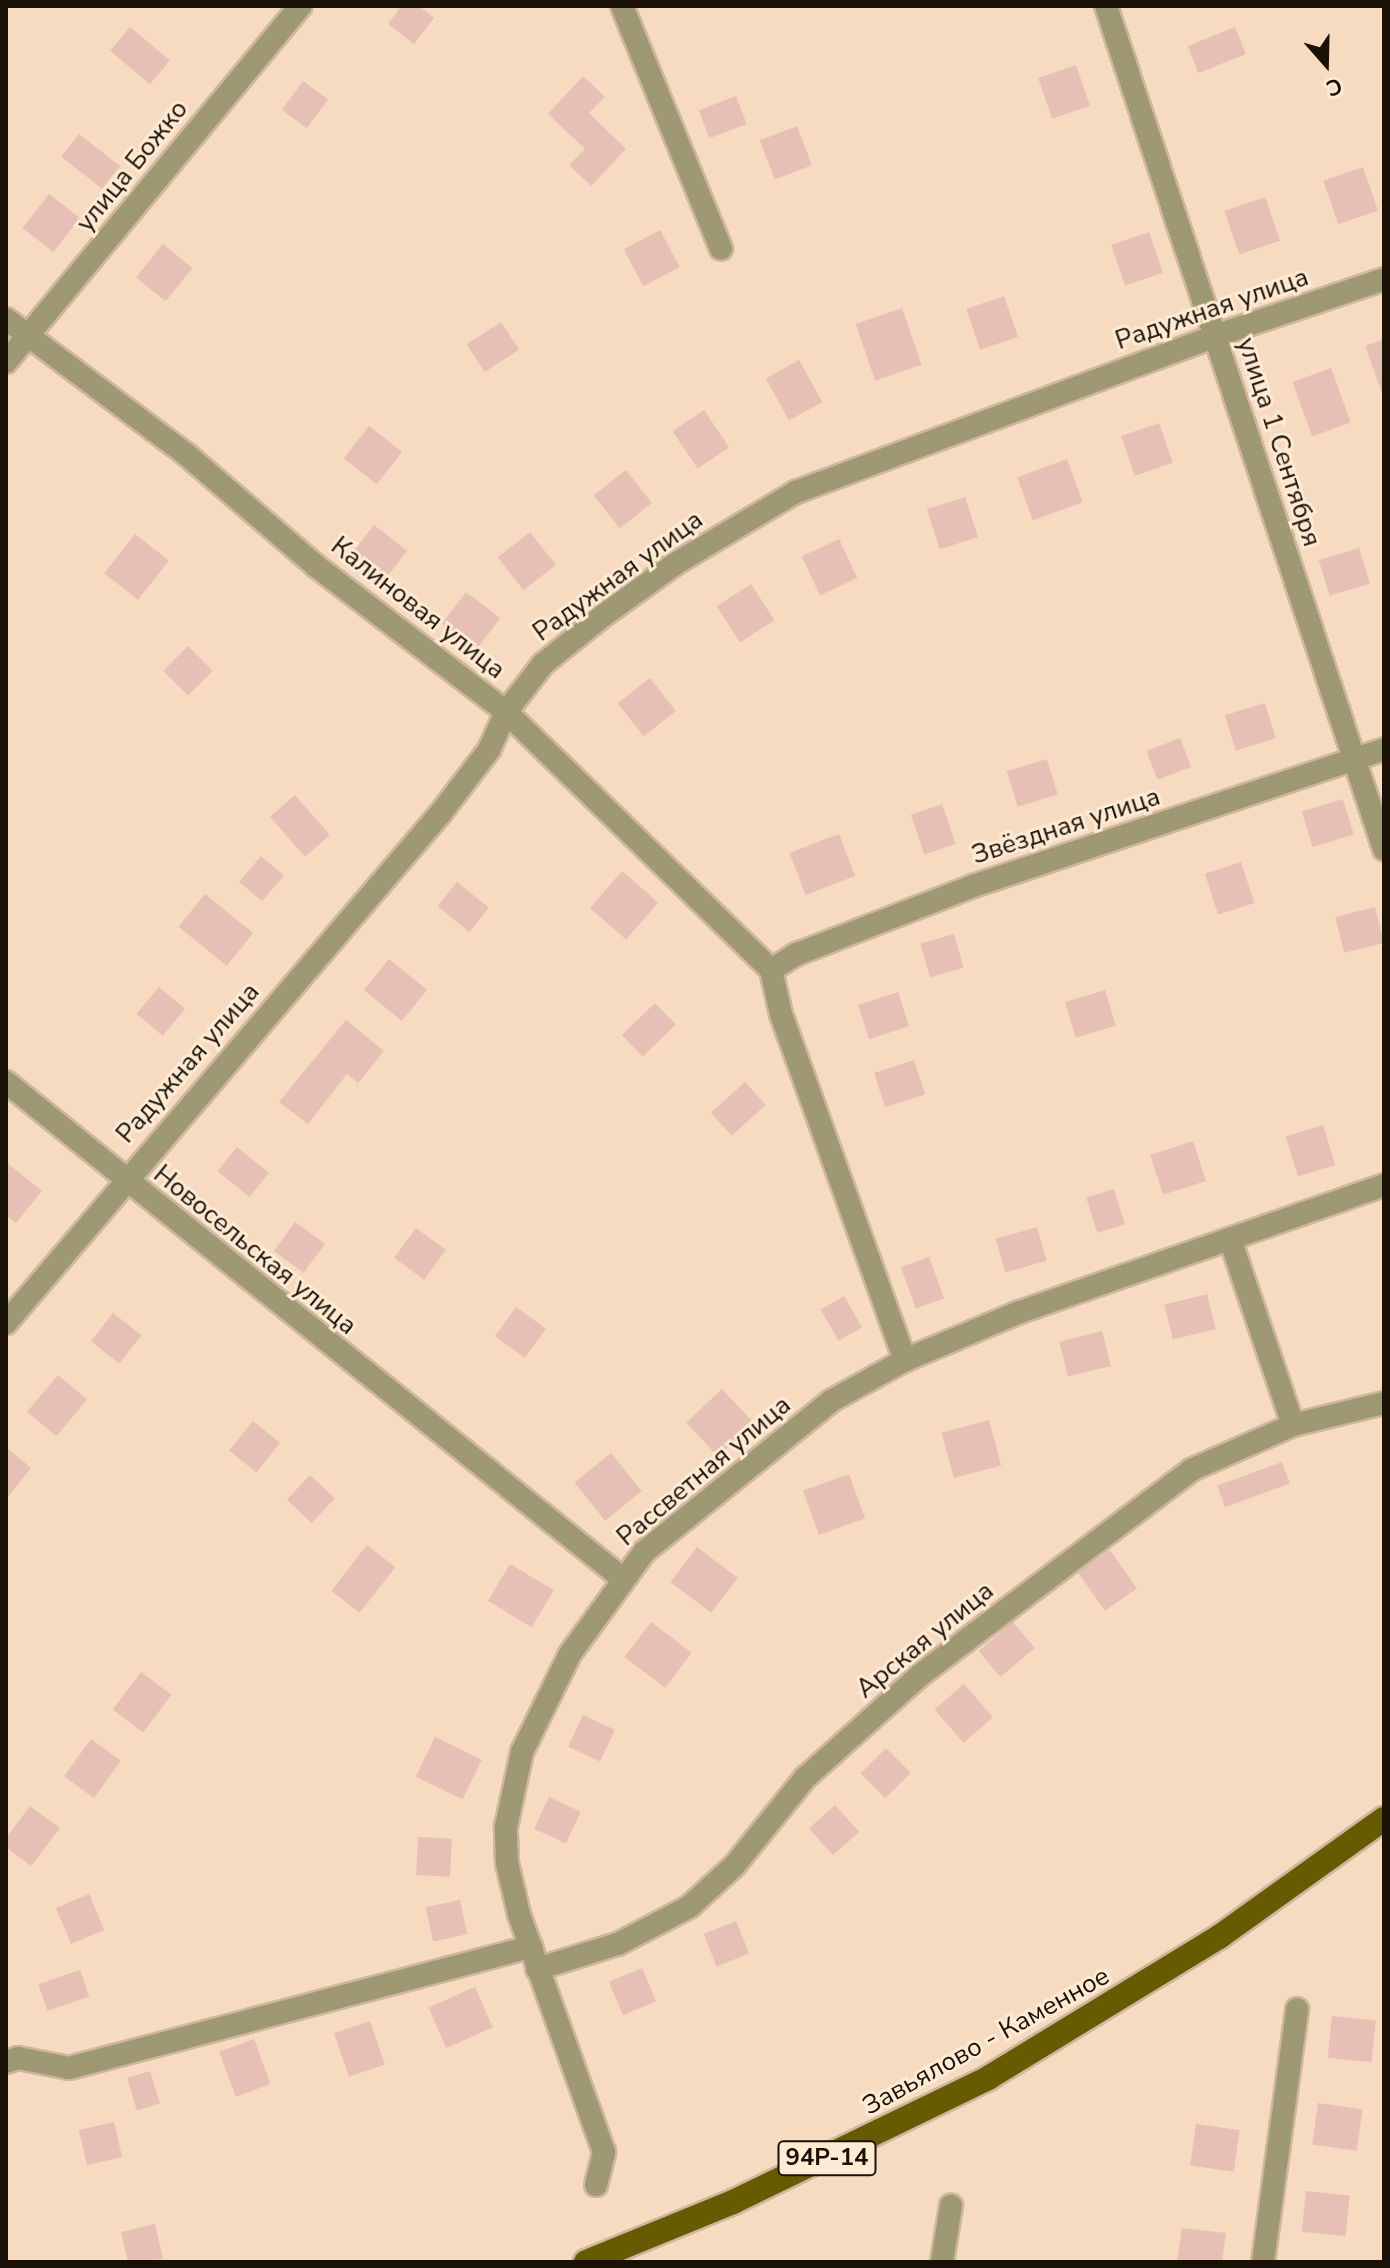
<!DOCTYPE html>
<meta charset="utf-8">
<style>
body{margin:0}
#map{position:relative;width:1390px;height:2268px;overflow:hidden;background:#f6dbc0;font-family:"Nunito Sans",sans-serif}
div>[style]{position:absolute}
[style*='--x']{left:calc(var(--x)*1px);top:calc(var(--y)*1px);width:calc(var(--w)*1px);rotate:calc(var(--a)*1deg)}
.building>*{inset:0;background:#e6c0b4;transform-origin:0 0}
.roads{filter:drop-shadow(2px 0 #ceb69f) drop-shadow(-2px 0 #ceb69f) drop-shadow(0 2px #ceb69f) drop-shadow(0 -2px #ceb69f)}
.street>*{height:22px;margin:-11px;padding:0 11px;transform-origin:11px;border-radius:11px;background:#9e9873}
.primary>*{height:24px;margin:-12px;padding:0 12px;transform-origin:12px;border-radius:12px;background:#675b01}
span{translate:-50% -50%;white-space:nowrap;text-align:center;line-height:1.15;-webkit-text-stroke:6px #ffead3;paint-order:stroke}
.shield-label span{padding:2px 6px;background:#ffead3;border:2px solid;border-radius:6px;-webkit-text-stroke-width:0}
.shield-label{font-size:24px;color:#191006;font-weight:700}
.street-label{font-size:26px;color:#191006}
.frame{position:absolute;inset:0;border:8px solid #191006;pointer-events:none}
.north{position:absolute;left:1286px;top:24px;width:80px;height:80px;-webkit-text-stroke:6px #ffead3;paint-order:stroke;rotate:160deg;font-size:22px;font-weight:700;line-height:32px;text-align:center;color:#191006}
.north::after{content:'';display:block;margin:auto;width:28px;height:36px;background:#191006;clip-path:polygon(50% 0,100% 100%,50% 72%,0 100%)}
</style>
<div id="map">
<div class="building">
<i style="clip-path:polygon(401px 6px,419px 6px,434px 18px,414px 44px,388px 24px)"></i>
<i style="left:130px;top:27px;width:52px;height:31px;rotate:40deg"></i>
<i style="left:1235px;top:27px;width:29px;height:51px;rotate:68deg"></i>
<i style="left:1076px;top:65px;width:43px;height:40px;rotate:71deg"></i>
<i style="clip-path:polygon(583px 76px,605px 97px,589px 113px,626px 149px,591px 186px,569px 165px,585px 149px,548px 114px)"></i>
<i style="left:303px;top:81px;width:31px;height:36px;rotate:36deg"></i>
<i style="left:736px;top:96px;width:30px;height:40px;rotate:69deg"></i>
<i style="left:797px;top:126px;width:42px;height:40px;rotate:69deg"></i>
<i style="left:79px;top:134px;width:52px;height:29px;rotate:38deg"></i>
<i style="left:1363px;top:167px;width:46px;height:42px;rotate:71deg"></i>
<i style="left:49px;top:194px;width:39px;height:43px;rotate:38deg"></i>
<i style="left:1265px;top:197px;width:46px;height:43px;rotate:71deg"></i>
<i style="left:660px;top:230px;width:42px;height:41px;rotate:62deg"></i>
<i style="left:1149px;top:232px;width:43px;height:40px;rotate:71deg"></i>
<i style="left:163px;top:244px;width:38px;height:43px;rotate:39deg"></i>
<i style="left:1004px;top:296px;width:43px;height:40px;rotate:71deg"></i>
<i style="left:902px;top:308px;width:60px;height:49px;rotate:71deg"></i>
<i style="left:501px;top:322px;width:33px;height:41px;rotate:57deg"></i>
<i style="clip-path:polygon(1384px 339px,1384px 393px,1382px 393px,1365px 346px)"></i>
<i style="left:799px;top:360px;width:48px;height:38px;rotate:61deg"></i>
<i style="left:1331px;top:368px;width:58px;height:41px;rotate:70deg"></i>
<i style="left:704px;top:410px;width:45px;height:38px;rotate:56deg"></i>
<i style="left:1159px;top:423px;width:42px;height:40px;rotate:71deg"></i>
<i style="left:369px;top:426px;width:42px;height:41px;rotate:38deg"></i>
<i style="left:1067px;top:459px;width:46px;height:53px;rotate:70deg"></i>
<i style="left:626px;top:470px;width:42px;height:41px;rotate:52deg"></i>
<i style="left:965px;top:497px;width:42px;height:40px;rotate:72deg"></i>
<i style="left:374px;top:525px;width:42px;height:40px;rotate:38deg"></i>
<i style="left:530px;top:532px;width:42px;height:41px;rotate:52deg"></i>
<i style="left:135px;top:534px;width:43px;height:50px;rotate:38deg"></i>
<i style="left:839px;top:539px;width:43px;height:41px;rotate:65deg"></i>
<i style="left:1359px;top:548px;width:37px;height:42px;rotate:73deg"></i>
<i style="left:751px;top:584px;width:43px;height:41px;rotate:57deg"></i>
<i style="left:466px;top:592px;width:43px;height:40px;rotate:37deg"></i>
<i style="left:188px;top:646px;width:35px;height:35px;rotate:45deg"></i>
<i style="left:650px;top:678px;width:42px;height:41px;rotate:52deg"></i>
<i style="left:1265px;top:703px;width:37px;height:42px;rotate:73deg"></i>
<i style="left:1180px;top:738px;width:31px;height:36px;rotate:69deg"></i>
<i style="left:1047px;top:759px;width:37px;height:42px;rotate:73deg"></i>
<i style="left:295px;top:795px;width:53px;height:33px;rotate:49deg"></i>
<i style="left:1343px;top:799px;width:37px;height:43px;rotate:73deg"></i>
<i style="left:942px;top:804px;width:42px;height:33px;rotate:71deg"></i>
<i style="left:839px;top:834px;width:45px;height:53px;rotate:69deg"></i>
<i style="left:261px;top:856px;width:30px;height:34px;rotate:40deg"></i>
<i style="left:1241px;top:862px;width:43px;height:38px;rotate:72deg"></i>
<i style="left:622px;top:871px;width:48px;height:49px;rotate:41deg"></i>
<i style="left:457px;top:882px;width:41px;height:31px;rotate:39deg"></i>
<i style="left:205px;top:894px;width:62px;height:42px;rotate:39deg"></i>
<i style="left:1375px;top:907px;width:37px;height:41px;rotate:76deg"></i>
<i style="left:954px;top:934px;width:35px;height:35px;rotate:74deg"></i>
<i style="left:389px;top:959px;width:49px;height:40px;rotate:39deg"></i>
<i style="left:159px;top:987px;width:34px;height:35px;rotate:40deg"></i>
<i style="left:1105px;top:990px;width:37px;height:42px;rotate:73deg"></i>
<i style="left:898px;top:992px;width:36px;height:42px;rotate:72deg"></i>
<i style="left:655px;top:1003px;width:30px;height:46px;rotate:46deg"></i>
<i style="clip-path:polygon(346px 1020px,384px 1051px,358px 1083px,347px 1074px,308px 1124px,279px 1102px)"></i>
<i style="left:914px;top:1060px;width:36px;height:42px;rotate:72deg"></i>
<i style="left:745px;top:1082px;width:31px;height:46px;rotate:48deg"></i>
<i style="left:1323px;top:1125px;width:42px;height:39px;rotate:73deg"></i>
<i style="left:1193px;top:1141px;width:42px;height:45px;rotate:72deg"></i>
<i style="left:237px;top:1147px;width:41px;height:31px;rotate:39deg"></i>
<i style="clip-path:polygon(6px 1162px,42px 1191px,16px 1223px,6px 1215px)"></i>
<i style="left:1114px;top:1189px;width:37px;height:29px;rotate:73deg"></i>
<i style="left:295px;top:1222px;width:37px;height:36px;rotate:36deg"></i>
<i style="left:1037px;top:1227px;width:35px;height:43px;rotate:74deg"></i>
<i style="left:416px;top:1228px;width:37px;height:37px;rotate:36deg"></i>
<i style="left:929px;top:1257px;width:44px;height:30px;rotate:70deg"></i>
<i style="left:1207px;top:1294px;width:36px;height:44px;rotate:76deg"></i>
<i style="left:844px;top:1296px;width:36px;height:27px;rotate:60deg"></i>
<i style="left:516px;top:1307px;width:37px;height:36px;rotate:36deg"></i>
<i style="left:113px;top:1313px;width:36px;height:36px;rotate:38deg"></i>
<i style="left:1102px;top:1331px;width:36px;height:44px;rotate:76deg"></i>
<i style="left:58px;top:1375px;width:38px;height:48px;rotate:40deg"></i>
<i style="left:722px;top:1389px;width:47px;height:49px;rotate:47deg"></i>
<i style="left:989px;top:1420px;width:47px;height:49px;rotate:75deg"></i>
<i style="left:253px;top:1421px;width:35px;height:38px;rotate:39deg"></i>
<i style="clip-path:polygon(6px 1447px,31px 1468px,6px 1499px)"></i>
<i style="left:611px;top:1453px;width:49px;height:47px;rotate:51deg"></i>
<i style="left:1282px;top:1462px;width:23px;height:69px;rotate:70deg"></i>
<i style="left:849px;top:1474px;width:47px;height:49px;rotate:70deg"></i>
<i style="left:310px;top:1475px;width:34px;height:34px;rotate:43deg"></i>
<i style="left:367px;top:1545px;width:36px;height:58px;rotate:38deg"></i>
<i style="left:697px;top:1547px;width:51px;height:44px;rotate:37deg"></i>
<i style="left:1110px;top:1550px;width:47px;height:39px;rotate:55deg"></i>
<i style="left:510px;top:1564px;width:51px;height:43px;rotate:31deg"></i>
<i style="left:651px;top:1622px;width:51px;height:44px;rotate:37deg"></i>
<i style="left:1013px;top:1622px;width:34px;height:45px;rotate:50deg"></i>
<i style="left:141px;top:1672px;width:38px;height:47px;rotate:37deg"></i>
<i style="left:964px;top:1684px;width:44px;height:39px;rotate:49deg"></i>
<i style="left:583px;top:1715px;width:35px;height:35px;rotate:25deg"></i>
<i style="left:435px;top:1737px;width:52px;height:44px;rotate:26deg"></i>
<i style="left:91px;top:1739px;width:37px;height:46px;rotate:36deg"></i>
<i style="left:886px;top:1748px;width:35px;height:36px;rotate:45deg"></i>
<i style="left:549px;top:1797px;width:35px;height:35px;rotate:25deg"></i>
<i style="left:835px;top:1805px;width:36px;height:35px;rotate:48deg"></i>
<i style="clip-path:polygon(30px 1806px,60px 1828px,31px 1866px,6px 1847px,6px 1838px)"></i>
<i style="left:418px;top:1837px;width:34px;height:38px;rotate:3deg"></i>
<i style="left:89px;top:1894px;width:39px;height:36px;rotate:67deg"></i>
<i style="left:460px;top:1900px;width:35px;height:35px;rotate:78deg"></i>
<i style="left:736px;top:1921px;width:35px;height:35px;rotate:68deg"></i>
<i style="left:642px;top:1968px;width:36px;height:36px;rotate:67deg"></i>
<i style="left:80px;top:1970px;width:28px;height:44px;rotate:71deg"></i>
<i style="left:475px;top:1987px;width:44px;height:51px;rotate:66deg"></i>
<i style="left:1332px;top:2016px;width:44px;height:42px;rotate:6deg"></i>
<i style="left:370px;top:2021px;width:46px;height:38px;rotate:71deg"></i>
<i style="left:254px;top:2039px;width:48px;height:37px;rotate:70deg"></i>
<i style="left:150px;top:2071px;width:34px;height:24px;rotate:73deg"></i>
<i style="left:1318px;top:2103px;width:45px;height:42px;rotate:8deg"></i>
<i style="left:114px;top:2122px;width:36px;height:36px;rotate:77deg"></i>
<i style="left:1196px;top:2124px;width:44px;height:42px;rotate:8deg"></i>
<i style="left:1306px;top:2191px;width:44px;height:41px;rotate:6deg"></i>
<i style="clip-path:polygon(155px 2224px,163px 2259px,128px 2262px,121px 2232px)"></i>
<i style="clip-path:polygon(1182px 2228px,1226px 2233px,1222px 2262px,1177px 2262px)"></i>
</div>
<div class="roads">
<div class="street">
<i style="--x:622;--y:6;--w:262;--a:67.8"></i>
<i style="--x:1106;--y:6;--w:888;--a:71.75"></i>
<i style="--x:6;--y:319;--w:226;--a:36.9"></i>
<i style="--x:187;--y:455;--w:170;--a:40.7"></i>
<i style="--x:316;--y:566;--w:240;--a:37.5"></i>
<i style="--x:506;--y:712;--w:370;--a:44.2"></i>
<i style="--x:6;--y:362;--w:462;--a:-50.4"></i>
<i style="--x:771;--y:970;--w:31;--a:-32"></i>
<i style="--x:797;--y:954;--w:189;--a:-21.1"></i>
<i style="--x:973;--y:886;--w:433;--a:-18.4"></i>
<i style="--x:771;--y:970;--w:45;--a:77.2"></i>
<i style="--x:781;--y:1014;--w:368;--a:70.3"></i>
<i style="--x:6;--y:1082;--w:792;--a:38.85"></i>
<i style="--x:1230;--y:1239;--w:196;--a:71.3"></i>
<i style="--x:6;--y:1323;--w:669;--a:-49.55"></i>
<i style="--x:440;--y:814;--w:81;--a:-52.6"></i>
<i style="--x:489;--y:750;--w:42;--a:-65.9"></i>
<i style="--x:506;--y:712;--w:61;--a:-52.4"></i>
<i style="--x:543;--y:664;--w:78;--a:-38.8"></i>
<i style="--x:604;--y:615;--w:87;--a:-35.7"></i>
<i style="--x:675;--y:564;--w:141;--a:-30.8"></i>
<i style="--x:796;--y:492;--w:447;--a:-20.4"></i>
<i style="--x:1215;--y:336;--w:178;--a:-18.6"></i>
<i style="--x:537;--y:1969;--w:85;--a:-17.2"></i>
<i style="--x:618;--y:1944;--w:80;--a:-27.5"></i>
<i style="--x:689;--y:1907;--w:61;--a:-42.3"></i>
<i style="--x:734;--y:1866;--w:113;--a:-51.1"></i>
<i style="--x:805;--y:1778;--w:153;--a:-41.8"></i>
<i style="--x:919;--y:1676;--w:341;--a:-37.1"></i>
<i style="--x:1191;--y:1470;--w:111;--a:-23.8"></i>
<i style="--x:1293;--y:1425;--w:94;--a:-13.6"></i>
<i style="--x:6;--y:2062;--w:13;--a:-18"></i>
<i style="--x:18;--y:2058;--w:52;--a:11.1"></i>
<i style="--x:69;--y:2068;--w:478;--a:-14.7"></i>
<i style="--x:596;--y:2185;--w:34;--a:-76"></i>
<i style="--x:604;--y:2152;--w:253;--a:-109.7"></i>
<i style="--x:519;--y:1914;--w:52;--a:-103.2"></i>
<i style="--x:507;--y:1863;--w:36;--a:-92"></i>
<i style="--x:506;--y:1827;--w:77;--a:-78"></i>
<i style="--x:522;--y:1752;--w:109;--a:-63.9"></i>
<i style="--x:570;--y:1654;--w:126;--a:-54"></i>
<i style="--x:644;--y:1552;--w:240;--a:-38.9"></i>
<i style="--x:831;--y:1401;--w:85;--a:-29"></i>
<i style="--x:905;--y:1360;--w:125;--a:-22.7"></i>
<i style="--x:1020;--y:1312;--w:386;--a:-19.2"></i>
<i style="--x:942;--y:2262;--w:57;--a:-80.9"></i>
<i style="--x:1263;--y:2262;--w:255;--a:-82.3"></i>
</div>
<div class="primary">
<i style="--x:586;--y:2262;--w:159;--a:-22.2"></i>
<i style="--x:733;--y:2202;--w:284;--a:-25.9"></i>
<i style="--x:988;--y:2078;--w:271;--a:-31.4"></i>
<i style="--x:1219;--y:1937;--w:203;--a:-35.6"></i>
</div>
</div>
<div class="shield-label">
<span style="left:827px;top:2158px">94Р-14</span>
</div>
<div class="street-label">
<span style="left:132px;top:166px;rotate:-51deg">улица Божко</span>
<span style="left:1212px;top:309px;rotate:-19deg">Радужная улица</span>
<span style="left:1279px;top:442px;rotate:72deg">улица 1 Сентября</span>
<span style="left:618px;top:576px;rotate:-36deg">Радужная улица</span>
<span style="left:418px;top:608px;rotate:38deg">Калиновая улица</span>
<span style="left:1066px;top:826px;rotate:-18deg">Звёздная улица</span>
<span style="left:188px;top:1063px;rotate:-49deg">Радужная улица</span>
<span style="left:255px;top:1250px;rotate:39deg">Новосельская улица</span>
<span style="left:704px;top:1471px;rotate:-40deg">Рассветная улица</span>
<span style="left:925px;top:1640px;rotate:-39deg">Арская улица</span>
<span style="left:986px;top:2041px;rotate:-29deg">Завьялово - Каменное</span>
</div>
<div class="frame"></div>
<div class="north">С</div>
</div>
